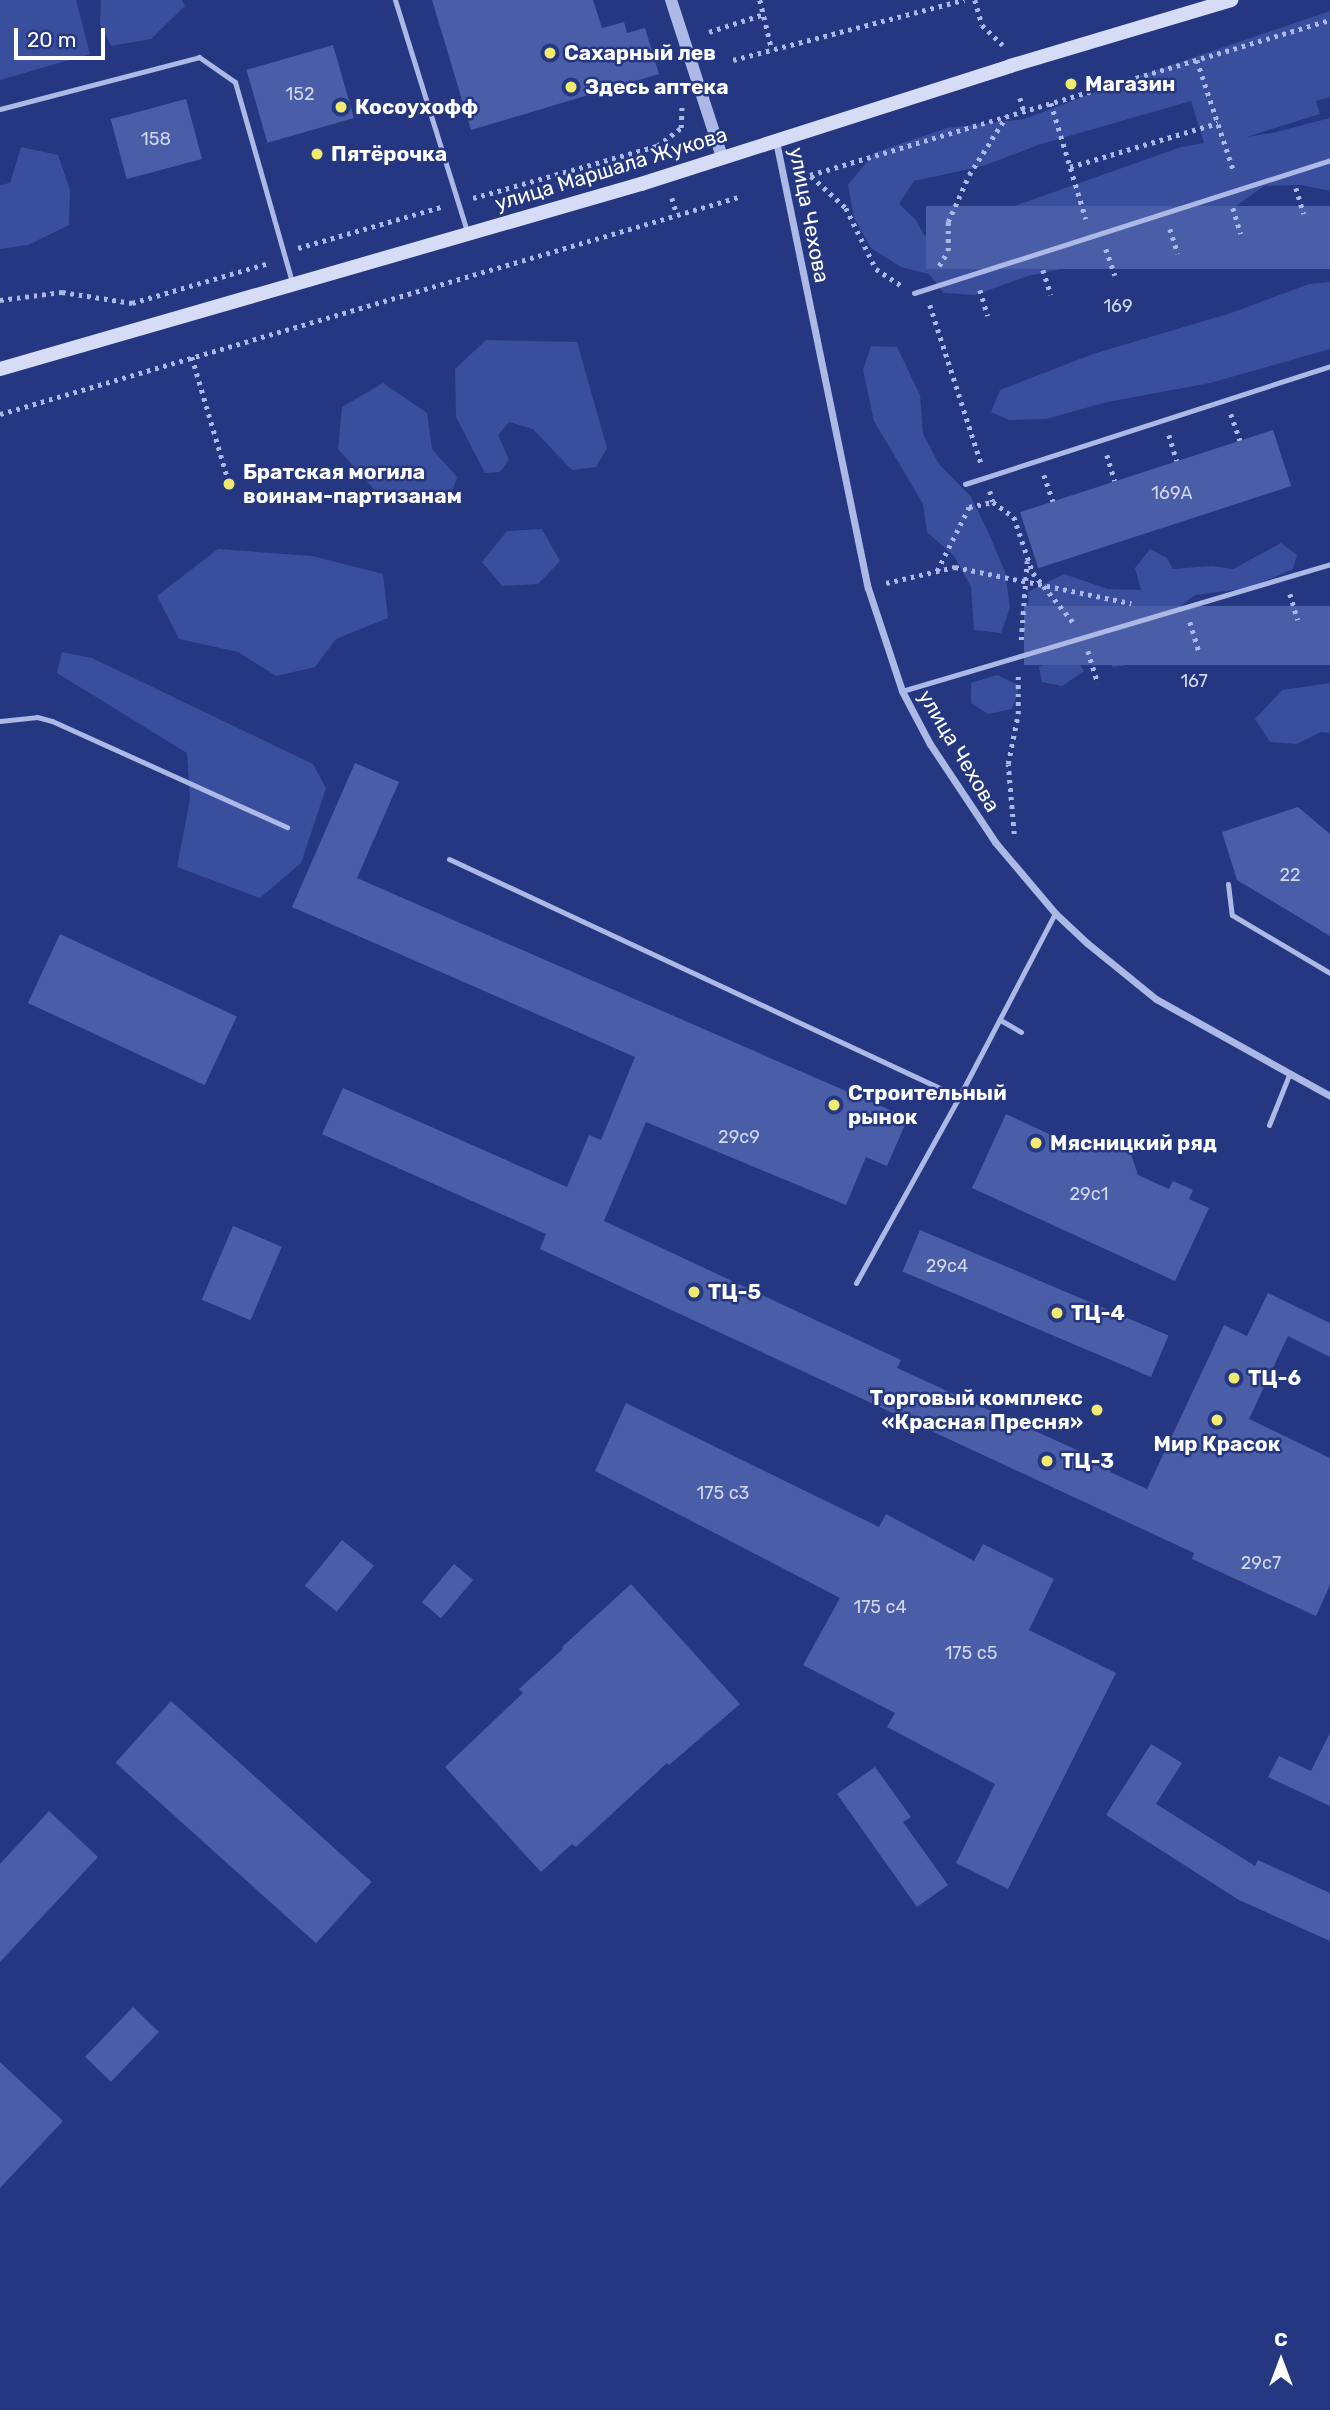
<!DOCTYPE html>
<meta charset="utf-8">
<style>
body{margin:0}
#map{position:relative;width:1330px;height:2410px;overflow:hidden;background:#253780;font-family:Rubik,sans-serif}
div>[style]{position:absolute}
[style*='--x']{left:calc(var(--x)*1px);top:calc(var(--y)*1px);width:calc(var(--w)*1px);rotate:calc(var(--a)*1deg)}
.green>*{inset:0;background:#3a4e9e}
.building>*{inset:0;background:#4a5da7;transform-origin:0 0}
.path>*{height:4.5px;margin-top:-2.25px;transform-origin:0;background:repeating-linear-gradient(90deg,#acb8e6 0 3.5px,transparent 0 8.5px)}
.service>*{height:5px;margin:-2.5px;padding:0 2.5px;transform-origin:2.5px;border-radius:2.5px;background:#acb8e6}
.minor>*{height:7px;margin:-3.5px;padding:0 3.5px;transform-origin:3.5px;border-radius:3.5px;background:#acb8e6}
.tertiary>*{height:12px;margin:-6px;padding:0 6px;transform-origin:6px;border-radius:6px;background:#acb8e6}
.secondary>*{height:14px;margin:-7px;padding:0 7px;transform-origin:7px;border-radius:7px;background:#d6dcf6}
.dots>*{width:19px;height:19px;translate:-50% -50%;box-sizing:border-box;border:4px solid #253780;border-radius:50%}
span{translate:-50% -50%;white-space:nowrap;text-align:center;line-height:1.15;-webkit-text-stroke:5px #253780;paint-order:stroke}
.number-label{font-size:18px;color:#d2d6e9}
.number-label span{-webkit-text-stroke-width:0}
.poi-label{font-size:21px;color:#fff;font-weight:700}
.left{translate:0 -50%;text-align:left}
.right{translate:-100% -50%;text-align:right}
.street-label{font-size:21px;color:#fff}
.north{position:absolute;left:1246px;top:2326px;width:70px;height:70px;-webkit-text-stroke:5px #253780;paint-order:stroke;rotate:0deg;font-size:19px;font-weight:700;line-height:28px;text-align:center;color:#fff}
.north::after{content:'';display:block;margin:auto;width:24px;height:32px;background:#fff;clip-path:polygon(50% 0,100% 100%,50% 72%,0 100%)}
.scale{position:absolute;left:14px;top:28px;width:91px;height:32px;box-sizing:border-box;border:4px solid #fff;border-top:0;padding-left:9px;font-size:21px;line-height:24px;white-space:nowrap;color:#fff;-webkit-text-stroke:5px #253780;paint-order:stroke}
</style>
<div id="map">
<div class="green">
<i style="clip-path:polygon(0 0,76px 0,90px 54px,0 80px)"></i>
<i style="clip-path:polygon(101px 0,182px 0,185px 6px,151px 39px,111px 46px,100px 24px)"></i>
<i style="clip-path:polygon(evenodd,1330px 11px,1330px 97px,1316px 101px,1320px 114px,1246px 137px,1272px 133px,1330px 118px,1330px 191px,1301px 185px,1264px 186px,1211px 224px,1118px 257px,1028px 276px,975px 295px,944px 293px,929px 274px,901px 267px,871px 248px,854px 218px,848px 185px,874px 153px,947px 128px,1024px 119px,1133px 78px,1330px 11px,1191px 101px,1204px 143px,1181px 147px,998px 212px,943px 240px,924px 235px,916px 220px,899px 204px,914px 181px,983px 166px,1038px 145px,1191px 101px)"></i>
<i style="clip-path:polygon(21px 147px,58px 155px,70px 190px,69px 225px,28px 245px,0 249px,0 185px,10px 183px)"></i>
<i style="clip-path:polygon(1330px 282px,1330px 349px,1210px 383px,1107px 402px,1046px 419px,1009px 420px,991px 412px,1000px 390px,1093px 354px,1231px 313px,1309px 284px)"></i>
<i style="clip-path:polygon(486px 340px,577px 342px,607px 448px,596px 467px,572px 470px,533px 429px,509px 422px,498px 435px,509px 460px,500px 472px,485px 473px,456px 417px,455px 369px)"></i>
<i style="clip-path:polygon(871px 346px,897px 347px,920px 395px,923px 434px,939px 464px,971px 497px,989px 534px,1005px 572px,1010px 608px,1001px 633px,974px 630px,971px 587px,954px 556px,927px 532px,923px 504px,874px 421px,863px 370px)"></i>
<i style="clip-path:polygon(383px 383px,427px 413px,432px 449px,457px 477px,451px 496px,380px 496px,338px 449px,342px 407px)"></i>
<i style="clip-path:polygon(542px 529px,560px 561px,538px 584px,502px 586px,482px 562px,507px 531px)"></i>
<i style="clip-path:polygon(1281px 543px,1297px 555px,1293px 569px,1249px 588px,1195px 595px,1175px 610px,1076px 636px,1057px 637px,1029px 626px,1028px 592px,1064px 574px,1108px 589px,1141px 590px,1135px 568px,1150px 549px,1167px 558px,1173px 569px,1212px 566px,1233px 569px)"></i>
<i style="clip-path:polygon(218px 549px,312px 556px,383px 574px,388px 618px,336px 639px,315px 667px,276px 676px,238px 652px,179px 639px,157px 596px)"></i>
<i style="clip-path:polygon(1156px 622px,1176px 632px,1170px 648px,1146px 662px,1113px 667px,1101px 652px,1114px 636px)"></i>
<i style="clip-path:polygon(62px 652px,92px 658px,313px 764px,326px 788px,301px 863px,260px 898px,177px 867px,190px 799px,187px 753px,57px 673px)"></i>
<i style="clip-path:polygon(1061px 655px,1077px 660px,1084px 671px,1062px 686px,1042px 682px,1039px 667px)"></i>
<i style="clip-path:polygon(997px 675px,1020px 686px,1012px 709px,988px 714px,971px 703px,971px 683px)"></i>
<i style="clip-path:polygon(1330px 683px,1330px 733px,1321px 732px,1297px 744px,1270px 742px,1255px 719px,1282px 690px)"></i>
</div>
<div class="building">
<i style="clip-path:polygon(432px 0,593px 0,602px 28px,624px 22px,627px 33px,645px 28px,659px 74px,471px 130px)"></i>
<i style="left:333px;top:45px;width:76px;height:90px;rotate:74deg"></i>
<i style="left:186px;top:99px;width:62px;height:78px;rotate:75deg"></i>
<i style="left:1330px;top:206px;width:63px;height:404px;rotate:90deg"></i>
<i style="left:1273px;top:430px;width:59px;height:266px;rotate:72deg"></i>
<i style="left:1330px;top:606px;width:59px;height:306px;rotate:90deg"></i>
<i style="clip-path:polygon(355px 763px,399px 782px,357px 878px,908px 1118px,887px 1166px,866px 1157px,846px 1205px,646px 1122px,604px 1221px,901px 1360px,897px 1368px,1112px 1466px,1110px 1472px,1147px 1489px,1224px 1325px,1247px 1336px,1268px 1293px,1330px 1323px,1330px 1357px,1288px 1336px,1249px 1419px,1330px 1458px,1330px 1585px,1316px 1616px,1192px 1559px,1194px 1553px,540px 1249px,546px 1234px,322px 1134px,343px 1088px,567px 1187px,589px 1135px,601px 1140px,635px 1057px,292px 907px)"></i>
<i style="clip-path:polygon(1298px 807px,1330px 834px,1330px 936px,1237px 880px,1222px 832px)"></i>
<i style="left:60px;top:934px;width:195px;height:76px;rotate:25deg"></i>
<i style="clip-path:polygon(1006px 1114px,1088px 1152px,1107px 1140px,1130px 1151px,1138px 1175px,1169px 1189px,1173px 1181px,1193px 1190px,1189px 1199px,1209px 1208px,1175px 1281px,972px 1188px)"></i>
<i style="left:233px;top:1226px;width:53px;height:80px;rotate:23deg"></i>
<i style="left:920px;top:1230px;width:270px;height:45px;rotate:23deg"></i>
<i style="clip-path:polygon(626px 1403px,879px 1527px,886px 1514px,974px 1561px,983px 1544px,1054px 1579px,1029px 1630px,1116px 1673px,1008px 1889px,956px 1863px,995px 1784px,887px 1727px,895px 1713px,803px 1665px,840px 1598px,595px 1471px)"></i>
<i style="left:342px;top:1540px;width:41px;height:59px;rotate:39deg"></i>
<i style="left:454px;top:1564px;width:25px;height:50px;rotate:40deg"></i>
<i style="clip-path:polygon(631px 1584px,740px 1704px,669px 1765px,667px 1763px,576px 1847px,572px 1844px,541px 1872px,445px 1767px,523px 1693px,519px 1689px,563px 1649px,562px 1647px)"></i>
<i style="left:171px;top:1701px;width:270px;height:83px;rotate:42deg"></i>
<i style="clip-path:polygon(1330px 1733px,1330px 1806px,1268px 1777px,1279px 1756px,1311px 1771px)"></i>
<i style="clip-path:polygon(1151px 1744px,1182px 1763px,1156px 1804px,1255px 1866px,1258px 1860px,1330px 1893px,1330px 1941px,1239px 1900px,1106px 1815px)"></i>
<i style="clip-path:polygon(875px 1767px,911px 1817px,903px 1822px,948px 1885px,917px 1907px,837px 1794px)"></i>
<i style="clip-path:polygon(49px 1811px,98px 1857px,0 1962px,0 1864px)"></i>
<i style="left:133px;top:2007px;width:36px;height:69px;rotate:44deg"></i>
<i style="clip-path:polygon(0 2062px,63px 2121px,0 2188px)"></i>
</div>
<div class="path">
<i style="--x:760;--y:0;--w:51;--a:76.5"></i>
<i style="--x:975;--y:0;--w:26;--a:74"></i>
<i style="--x:982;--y:25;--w:29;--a:44"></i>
<i style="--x:709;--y:32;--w:58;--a:-18.1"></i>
<i style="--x:733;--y:60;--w:239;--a:-14.6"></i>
<i style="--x:1197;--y:60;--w:118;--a:71.7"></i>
<i style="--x:1020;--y:98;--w:14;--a:73"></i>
<i style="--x:1051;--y:103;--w:121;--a:73.2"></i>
<i style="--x:1070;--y:167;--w:154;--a:-16.6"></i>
<i style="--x:810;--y:175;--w:543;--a:-16.6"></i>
<i style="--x:811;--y:176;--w:47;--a:42.4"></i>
<i style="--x:846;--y:208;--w:68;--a:63.8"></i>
<i style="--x:876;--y:269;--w:30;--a:33"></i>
<i style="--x:1296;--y:188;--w:27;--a:73"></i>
<i style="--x:473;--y:198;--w:191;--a:-15.8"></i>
<i style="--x:657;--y:146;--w:30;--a:-37"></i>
<i style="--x:681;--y:128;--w:23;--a:-88"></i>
<i style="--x:672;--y:198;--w:17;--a:73"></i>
<i style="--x:1233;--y:208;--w:27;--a:73"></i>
<i style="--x:1170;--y:229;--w:26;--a:72"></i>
<i style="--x:298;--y:248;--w:149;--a:-16"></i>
<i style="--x:1106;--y:249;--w:28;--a:71"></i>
<i style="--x:939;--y:266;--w:17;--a:-59"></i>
<i style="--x:948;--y:251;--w:29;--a:-90"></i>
<i style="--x:948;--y:222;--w:51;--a:-65.9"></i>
<i style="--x:969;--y:175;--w:69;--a:-57.5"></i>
<i style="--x:1043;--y:270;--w:26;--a:72"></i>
<i style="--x:980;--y:290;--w:27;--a:73"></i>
<i style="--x:0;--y:300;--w:63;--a:-7.4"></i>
<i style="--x:62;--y:292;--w:71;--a:8.9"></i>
<i style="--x:132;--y:303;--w:143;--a:-16.3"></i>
<i style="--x:930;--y:305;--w:166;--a:72.1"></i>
<i style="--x:192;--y:357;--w:127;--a:73.6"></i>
<i style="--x:0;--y:414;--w:773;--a:-16.37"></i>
<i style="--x:1231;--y:414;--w:28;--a:71"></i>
<i style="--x:1169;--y:435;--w:27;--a:73"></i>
<i style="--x:1107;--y:455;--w:27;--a:73"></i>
<i style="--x:1044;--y:475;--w:28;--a:71"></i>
<i style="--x:990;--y:491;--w:11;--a:75"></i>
<i style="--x:993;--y:502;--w:26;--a:36"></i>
<i style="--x:1014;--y:517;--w:59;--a:71.3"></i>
<i style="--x:1033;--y:573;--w:63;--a:50.8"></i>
<i style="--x:937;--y:571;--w:72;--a:-63.4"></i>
<i style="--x:969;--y:507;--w:25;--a:-12"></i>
<i style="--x:886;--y:583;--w:71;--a:-13.1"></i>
<i style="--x:955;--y:567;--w:180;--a:11.6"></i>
<i style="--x:1290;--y:594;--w:27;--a:73"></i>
<i style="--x:1190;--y:622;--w:30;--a:73"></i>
<i style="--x:1021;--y:640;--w:79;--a:-85.7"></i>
<i style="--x:1088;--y:651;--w:34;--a:73"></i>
<i style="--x:1014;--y:834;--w:70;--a:-94.9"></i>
<i style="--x:1008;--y:764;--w:51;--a:-78.7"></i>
<i style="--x:1018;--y:714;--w:41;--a:-90"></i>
</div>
<div class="service">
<i style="--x:395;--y:0;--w:245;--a:72.7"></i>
<i style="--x:0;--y:109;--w:206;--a:-14.6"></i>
<i style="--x:199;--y:57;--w:44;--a:34.8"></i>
<i style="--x:235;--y:82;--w:208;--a:74.1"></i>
<i style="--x:914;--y:293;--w:437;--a:-17.7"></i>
<i style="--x:965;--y:484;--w:384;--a:-17.9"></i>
<i style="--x:902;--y:691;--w:446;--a:-16.5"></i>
<i style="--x:0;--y:721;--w:37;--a:-6"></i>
<i style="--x:37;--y:717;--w:16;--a:15"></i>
<i style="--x:52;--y:721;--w:258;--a:24.3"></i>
<i style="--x:449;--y:859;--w:563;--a:25.02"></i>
<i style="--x:959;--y:1097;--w:208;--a:-62.4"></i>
<i style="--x:1228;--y:884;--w:31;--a:83"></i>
<i style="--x:1232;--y:915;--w:114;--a:30.6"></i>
<i style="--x:1002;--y:1021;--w:22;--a:30"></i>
<i style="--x:1269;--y:1125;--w:54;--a:-68.2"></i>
<i style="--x:856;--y:1283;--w:213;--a:-61"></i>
</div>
<div class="minor">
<i style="--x:776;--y:141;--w:456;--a:78.4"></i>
<i style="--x:868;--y:588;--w:108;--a:71.7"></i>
<i style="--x:902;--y:691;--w:60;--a:62.2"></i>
<i style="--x:930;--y:744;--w:118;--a:56.4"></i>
<i style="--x:995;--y:842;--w:93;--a:49.8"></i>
<i style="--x:1055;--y:913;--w:44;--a:43.2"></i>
<i style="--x:1087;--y:943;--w:89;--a:39.1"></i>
<i style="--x:1156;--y:999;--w:199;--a:29.1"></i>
</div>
<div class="tertiary">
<i style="--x:671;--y:0;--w:165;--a:72"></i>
</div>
<div class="secondary">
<i style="--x:0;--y:369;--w:667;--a:-16.1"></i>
<i style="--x:641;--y:184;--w:387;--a:-17.7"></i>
<i style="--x:1010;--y:66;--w:231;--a:-16.6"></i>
</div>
<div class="dots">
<i style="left:550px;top:53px;background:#f0ea71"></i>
<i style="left:1071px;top:84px;background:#f0ea71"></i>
<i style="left:571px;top:87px;background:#f0ea71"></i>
<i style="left:341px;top:107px;background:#f0ea71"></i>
<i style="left:317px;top:154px;background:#f0ea71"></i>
<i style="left:229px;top:484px;background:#f0ea71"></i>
<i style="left:834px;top:1105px;background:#f0ea71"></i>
<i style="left:1036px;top:1143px;background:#f0ea71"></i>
<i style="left:694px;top:1292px;background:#f0ea71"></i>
<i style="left:1057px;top:1313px;background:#f0ea71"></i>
<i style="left:1234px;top:1378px;background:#f0ea71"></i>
<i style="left:1097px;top:1410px;background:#f0ea71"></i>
<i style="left:1217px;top:1420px;background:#f0ea71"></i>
<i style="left:1047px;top:1461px;background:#f0ea71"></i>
</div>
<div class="number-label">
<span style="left:300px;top:94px">152</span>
<span style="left:156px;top:139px">158</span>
<span style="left:1118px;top:306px">169</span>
<span style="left:1172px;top:493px">169А</span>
<span style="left:1194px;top:681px">167</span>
<span style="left:1290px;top:875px">22</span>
<span style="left:739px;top:1137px">29с9</span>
<span style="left:1089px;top:1194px">29с1</span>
<span style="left:947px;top:1266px">29с4</span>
<span style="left:723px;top:1493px">175 с3</span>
<span style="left:1261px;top:1563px">29с7</span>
<span style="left:880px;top:1607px">175 с4</span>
<span style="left:971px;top:1653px">175 с5</span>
</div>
<div class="poi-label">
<span class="left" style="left:564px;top:53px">Сахарный лев</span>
<span class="left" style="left:1085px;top:84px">Магазин</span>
<span class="left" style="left:585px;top:87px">Здесь аптека</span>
<span class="left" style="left:355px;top:107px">Косоухофф</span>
<span class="left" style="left:331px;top:154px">Пятёрочка</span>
<span class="left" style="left:243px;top:484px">Братская могила<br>воинам-партизанам</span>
<span class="left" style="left:848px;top:1105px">Строительный<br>рынок</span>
<span class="left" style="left:1050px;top:1143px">Мясницкий ряд</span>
<span class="left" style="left:708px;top:1292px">ТЦ-5</span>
<span class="left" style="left:1071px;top:1313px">ТЦ-4</span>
<span class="left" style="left:1248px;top:1378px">ТЦ-6</span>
<span class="right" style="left:1083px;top:1410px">Торговый комплекс<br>«Красная Пресня»</span>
<span style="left:1217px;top:1444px">Мир Красок</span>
<span class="left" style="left:1061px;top:1461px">ТЦ-3</span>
</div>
<div class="street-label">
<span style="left:611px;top:169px;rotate:-17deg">улица Маршала Жукова</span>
<span style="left:809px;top:215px;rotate:79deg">улица Чехова</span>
<span style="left:959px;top:751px;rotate:59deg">улица Чехова</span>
</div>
<div class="north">С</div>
<div class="scale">20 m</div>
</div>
